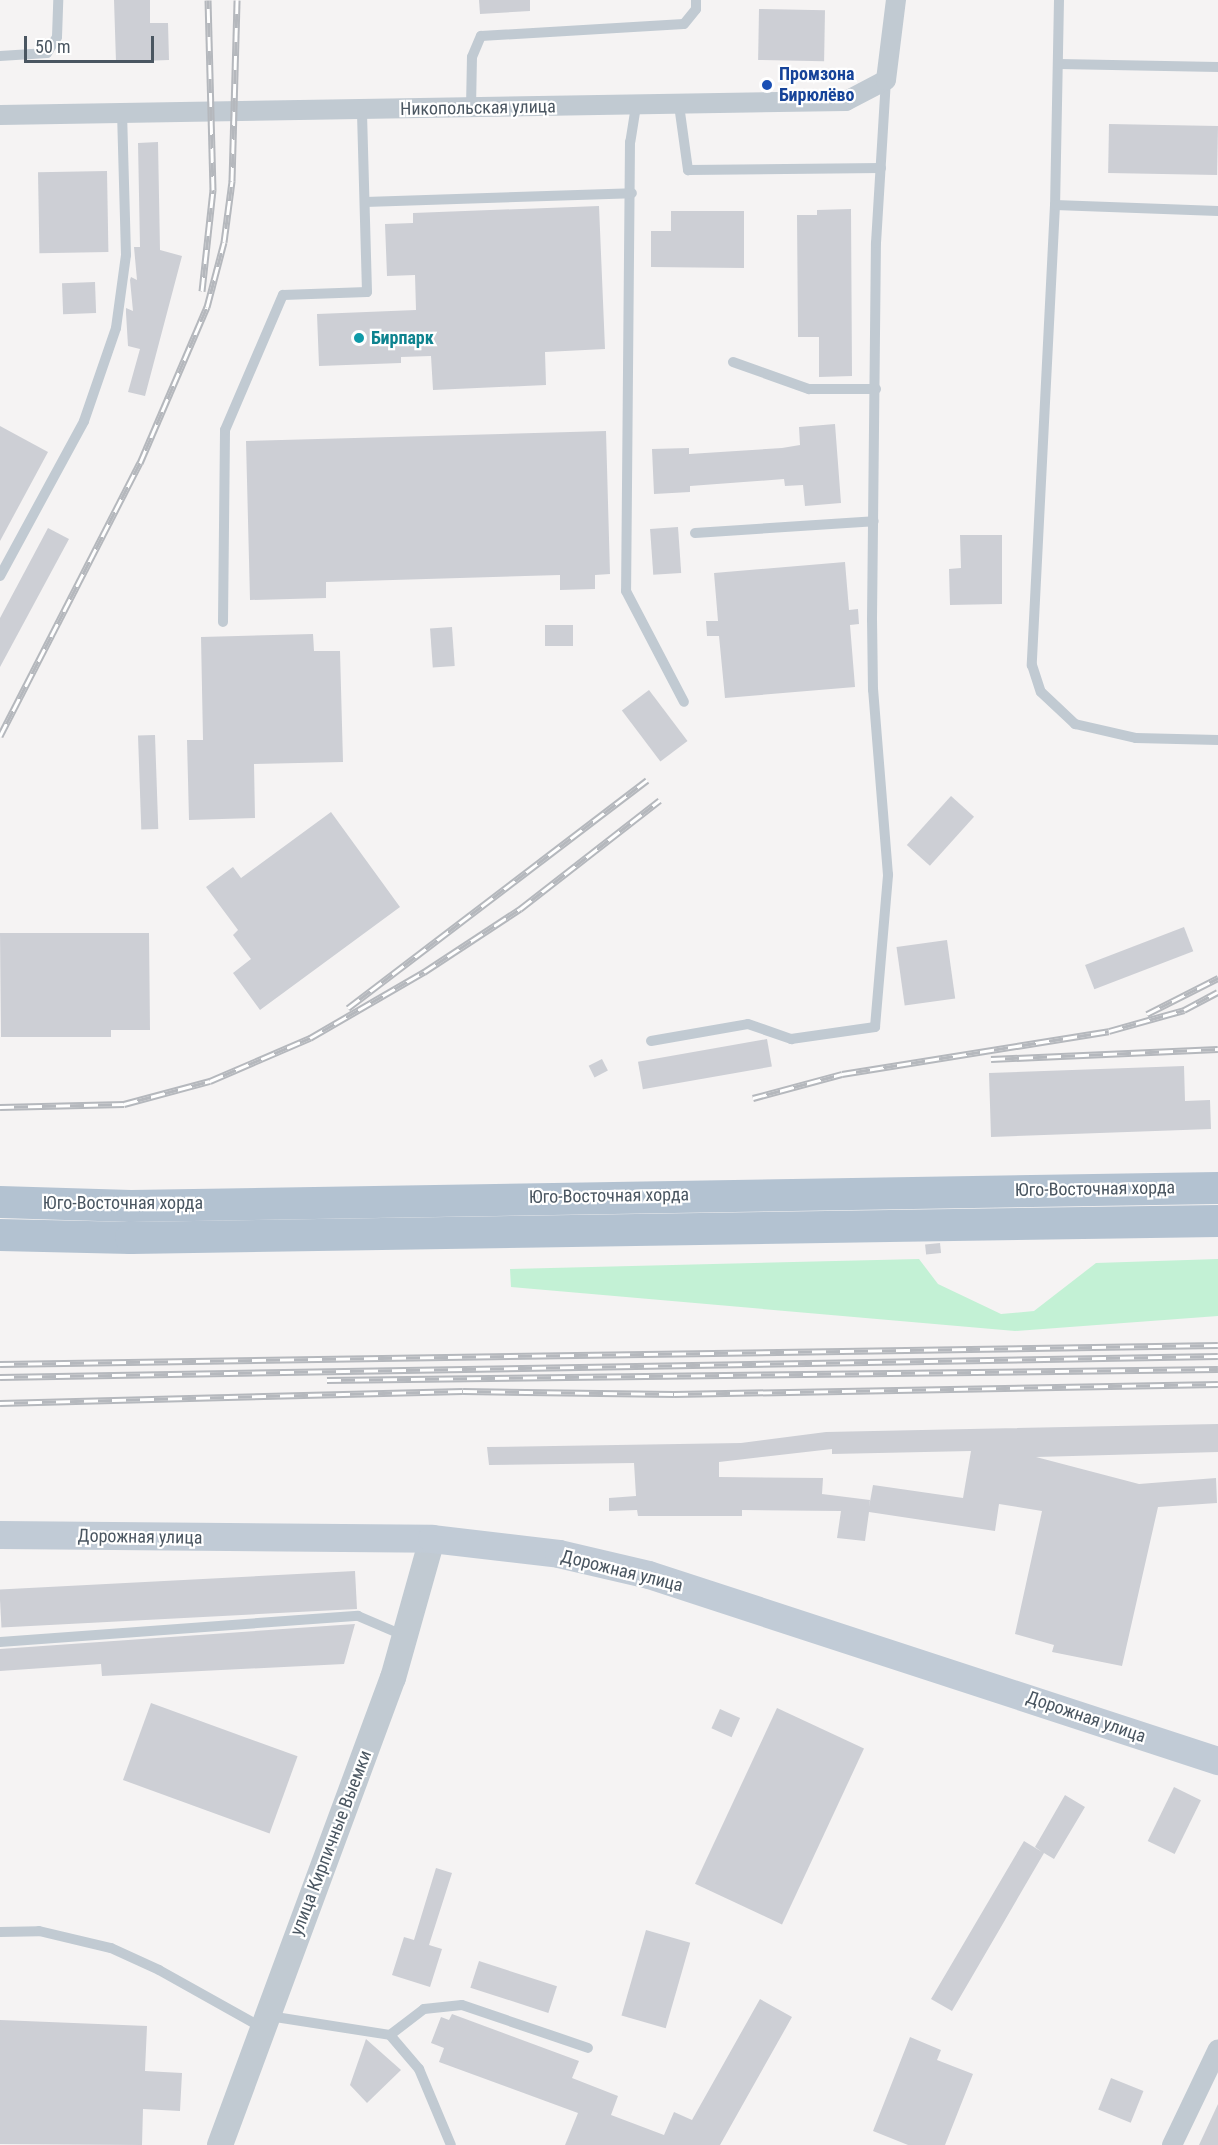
<!DOCTYPE html>
<meta charset="utf-8">
<style>
body{margin:0}
#map{position:relative;width:1218px;height:2145px;overflow:hidden;background:#f5f3f3;font-family:"Roboto Condensed",sans-serif}
div>[style]{position:absolute}
[style*='--x']{left:calc(var(--x)*1px);top:calc(var(--y)*1px);width:calc(var(--w)*1px);rotate:calc(var(--a)*1deg)}
.green>*{inset:0;background:#c3f1d5}
.building>*{inset:0;background:#cdcfd5;transform-origin:0 0}
.service>*{height:10px;margin:-5px;padding:0 5px;transform-origin:5px;border-radius:5px;background:#c1cad2}
.minor>*{height:20px;margin:-10px;padding:0 10px;transform-origin:10px;border-radius:10px;background:#c1cad2}
.tertiary>*{height:26px;margin:-13px;padding:0 13px;transform-origin:13px;border-radius:13px;background:#c1cad2}
.secondary>*{height:28px;margin:-14px;padding:0 14px;transform-origin:14px;border-radius:14px;background:#c1cbd6}
.primary>*{height:32px;margin:-16px;padding:0 16px;transform-origin:16px;border-radius:16px;background:#b3c2d1}
.rail>*{height:7px;margin-top:-3.5px;transform-origin:0;background:repeating-linear-gradient(90deg,#fff 0 14px,#b5b8bd 0 28px);box-sizing:border-box;border-block:2px solid #b5b8bd}
.dots>*{width:16px;height:16px;translate:-50% -50%;box-sizing:border-box;border:3px solid #fff;border-radius:50%}
span{translate:-50% -50%;white-space:nowrap;text-align:center;line-height:1.15;-webkit-text-stroke:4.5px #fff;paint-order:stroke}
.transit-label{font-size:18px;color:#164399;font-weight:700}
.left{translate:0 -50%;text-align:left}
.street-label{font-size:18px;color:#4a5661}
.culture-label{font-size:18px;color:#0d838f;font-weight:700}
.scale{position:absolute;left:24px;top:36px;width:130px;height:27px;box-sizing:border-box;border:3px solid #4a5661;border-top:0;padding-left:8px;font-size:18px;line-height:21px;white-space:nowrap;color:#4a5661;-webkit-text-stroke:4px #fff;paint-order:stroke}
</style>
<div id="map">
<div class="green">
<i style="clip-path:polygon(919px 1259px,938px 1284px,1001px 1314px,1034px 1311px,1096px 1263px,1218px 1259px,1218px 1316px,1015px 1331px,511px 1287px,510px 1269px)"></i>
</div>
<div class="building">
<i style="clip-path:polygon(114px 0,150px 0,150px 23px,168px 23px,169px 60px,116px 62px)"></i>
<i style="clip-path:polygon(479px 0,530px 0,530px 11px,480px 14px)"></i>
<i style="left:759px;top:9px;width:66px;height:51px;rotate:1deg"></i>
<i style="left:1109px;top:124px;width:109px;height:49px;rotate:1deg"></i>
<i style="clip-path:polygon(158px 142px,160px 250px,182px 256px,145px 396px,128px 392px,140px 349px,128px 346px,126px 313px,126px 308px,133px 311px,130px 280px,131px 277px,137px 280px,134px 247px,140px 247px,138px 143px)"></i>
<i style="left:107px;top:171px;width:81px;height:69px;rotate:89deg"></i>
<i style="clip-path:polygon(599px 206px,605px 349px,545px 352px,546px 385px,433px 390px,431px 356px,401px 357px,401px 363px,319px 366px,317px 314px,416px 310px,415px 275px,387px 276px,385px 224px,413px 223px,413px 213px)"></i>
<i style="clip-path:polygon(851px 209px,852px 376px,819px 377px,819px 337px,798px 337px,797px 215px,817px 215px,817px 210px)"></i>
<i style="clip-path:polygon(671px 211px,744px 211px,744px 268px,651px 267px,651px 231px,671px 231px)"></i>
<i style="left:95px;top:282px;width:31px;height:33px;rotate:88deg"></i>
<i style="clip-path:polygon(835px 424px,841px 503px,805px 506px,803px 485px,785px 486px,784px 479px,690px 486px,690px 492px,654px 494px,652px 449px,689px 448px,689px 454px,782px 448px,800px 445px,799px 427px)"></i>
<i style="clip-path:polygon(0 426px,48px 452px,0 541px)"></i>
<i style="clip-path:polygon(606px 431px,610px 574px,595px 575px,595px 589px,560px 590px,560px 575px,326px 582px,326px 598px,250px 600px,246px 441px)"></i>
<i style="left:678px;top:527px;width:46px;height:28px;rotate:86deg"></i>
<i style="clip-path:polygon(48px 528px,69px 539px,0 667px,0 618px)"></i>
<i style="clip-path:polygon(960px 535px,1002px 535px,1002px 604px,950px 605px,949px 569px,961px 568px)"></i>
<i style="clip-path:polygon(845px 562px,849px 610px,858px 609px,859px 624px,850px 625px,855px 687px,725px 698px,719px 636px,707px 636px,706px 621px,718px 621px,714px 573px)"></i>
<i style="left:573px;top:625px;width:21px;height:28px;rotate:90deg"></i>
<i style="left:452px;top:627px;width:39px;height:22px;rotate:86deg"></i>
<i style="clip-path:polygon(313px 634px,314px 651px,340px 651px,343px 762px,254px 764px,255px 818px,189px 820px,187px 740px,203px 740px,201px 637px)"></i>
<i style="left:649px;top:690px;width:64px;height:34px;rotate:53deg"></i>
<i style="left:155px;top:735px;width:94px;height:17px;rotate:88deg"></i>
<i style="left:951px;top:796px;width:31px;height:66px;rotate:42deg"></i>
<i style="clip-path:polygon(331px 812px,400px 907px,260px 1010px,233px 973px,251px 959px,233px 935px,238px 930px,206px 887px,233px 867px,241px 878px)"></i>
<i style="left:1184px;top:927px;width:26px;height:106px;rotate:69deg"></i>
<i style="clip-path:polygon(0 933px,149px 933px,150px 1030px,111px 1030px,111px 1037px,1px 1037px)"></i>
<i style="left:947px;top:940px;width:59px;height:51px;rotate:82deg"></i>
<i style="left:767px;top:1039px;width:28px;height:131px;rotate:80deg"></i>
<i style="left:602px;top:1059px;width:13px;height:15px;rotate:63deg"></i>
<i style="clip-path:polygon(1184px 1066px,1185px 1101px,1210px 1100px,1211px 1129px,991px 1137px,989px 1073px)"></i>
<i style="left:940px;top:1243px;width:10px;height:15px;rotate:84deg"></i>
<i style="clip-path:polygon(evenodd,1218px 1424px,1218px 1452px,1036px 1457px,1139px 1484px,1216px 1478px,1217px 1503px,1158px 1507px,1122px 1666px,1052px 1652px,1054px 1645px,1015px 1634px,1042px 1511px,999px 1504px,995px 1531px,869px 1512px,865px 1541px,837px 1538px,841px 1511px,742px 1510px,742px 1516px,638px 1516px,637px 1510px,609px 1511px,609px 1498px,636px 1496px,634px 1463px,489px 1465px,487px 1447px,741px 1443px,826px 1432px,1218px 1424px,832px 1449px,832px 1454px,971px 1451px,963px 1498px,873px 1485px,869px 1507px,870px 1500px,822px 1494px,823px 1478px,719px 1477px,719px 1462px,832px 1449px)"></i>
<i style="left:355px;top:1571px;width:38px;height:356px;rotate:87deg"></i>
<i style="clip-path:polygon(355px 1624px,344px 1664px,102px 1676px,101px 1664px,0 1671px,0 1649px)"></i>
<i style="left:151px;top:1703px;width:156px;height:82px;rotate:20deg"></i>
<i style="left:777px;top:1708px;width:96px;height:194px;rotate:25deg"></i>
<i style="left:720px;top:1709px;width:22px;height:21px;rotate:24deg"></i>
<i style="left:1174px;top:1787px;width:30px;height:60px;rotate:26deg"></i>
<i style="clip-path:polygon(1065px 1795px,1085px 1807px,1054px 1859px,1044px 1853px,952px 2011px,931px 1999px,1024px 1841px,1042px 1852px,1035px 1847px)"></i>
<i style="clip-path:polygon(436px 1868px,452px 1873px,429px 1945px,442px 1949px,430px 1987px,392px 1975px,404px 1937px,414px 1940px)"></i>
<i style="left:646px;top:1930px;width:46px;height:89px;rotate:16deg"></i>
<i style="left:479px;top:1961px;width:82px;height:28px;rotate:18deg"></i>
<i style="clip-path:polygon(760px 1999px,792px 2017px,720px 2145px,565px 2145px,578px 2113px,439px 2062px,444px 2048px,431px 2043px,441px 2017px,449px 2020px,452px 2014px,579px 2061px,572px 2078px,618px 2096px,611px 2115px,664px 2135px,674px 2112px,692px 2120px)"></i>
<i style="clip-path:polygon(0 2020px,147px 2026px,145px 2071px,182px 2073px,180px 2111px,143px 2109px,142px 2145px,0 2144px)"></i>
<i style="clip-path:polygon(910px 2037px,941px 2050px,937px 2060px,973px 2074px,945px 2145px,908px 2145px,873px 2131px)"></i>
<i style="clip-path:polygon(366px 2039px,401px 2070px,367px 2103px,350px 2085px)"></i>
<i style="left:1111px;top:2078px;width:35px;height:34px;rotate:22deg"></i>
<i style="clip-path:polygon(1218px 2104px,1218px 2145px,1199px 2145px)"></i>
</div>
<div class="service">
<i style="--x:1059;--y:0;--w:205;--a:91.1"></i>
<i style="--x:1055;--y:205;--w:461;--a:92.9"></i>
<i style="--x:1032;--y:665;--w:28;--a:72"></i>
<i style="--x:1041;--y:692;--w:47;--a:43.3"></i>
<i style="--x:1075;--y:724;--w:63;--a:12.9"></i>
<i style="--x:1136;--y:738;--w:82;--a:1.4"></i>
<i style="--x:0;--y:56;--w:47;--a:-3.7"></i>
<i style="--x:47;--y:53;--w:19;--a:-58"></i>
<i style="--x:57;--y:37;--w:37;--a:-88"></i>
<i style="--x:1059;--y:64;--w:159;--a:1.1"></i>
<i style="--x:679;--y:105;--w:66;--a:82.1"></i>
<i style="--x:688;--y:170;--w:193;--a:-0.6"></i>
<i style="--x:636;--y:106;--w:36;--a:99"></i>
<i style="--x:630;--y:142;--w:449;--a:90.5"></i>
<i style="--x:626;--y:591;--w:125;--a:62.4"></i>
<i style="--x:471;--y:108;--w:51;--a:-88.9"></i>
<i style="--x:472;--y:57;--w:23;--a:-67"></i>
<i style="--x:481;--y:36;--w:203;--a:-3.4"></i>
<i style="--x:684;--y:24;--w:19;--a:-51"></i>
<i style="--x:696;--y:9;--w:9;--a:-90"></i>
<i style="--x:365;--y:202;--w:267;--a:-1.9"></i>
<i style="--x:1055;--y:205;--w:163;--a:2.1"></i>
<i style="--x:733;--y:362;--w:81;--a:19.6"></i>
<i style="--x:809;--y:389;--w:67;--a:0"></i>
<i style="--x:695;--y:533;--w:179;--a:-3.8"></i>
<i style="--x:0;--y:576;--w:176;--a:-61.5"></i>
<i style="--x:84;--y:421;--w:98;--a:-71"></i>
<i style="--x:116;--y:328;--w:74;--a:-82.2"></i>
<i style="--x:126;--y:255;--w:141;--a:-91.6"></i>
<i style="--x:223;--y:622;--w:192;--a:-89.4"></i>
<i style="--x:225;--y:430;--w:147;--a:-66.8"></i>
<i style="--x:283;--y:295;--w:84;--a:-2"></i>
<i style="--x:367;--y:292;--w:182;--a:-91.6"></i>
<i style="--x:651;--y:1041;--w:98;--a:-9.9"></i>
<i style="--x:748;--y:1024;--w:46;--a:19.2"></i>
<i style="--x:791;--y:1039;--w:85;--a:-8.1"></i>
<i style="--x:875;--y:1027;--w:153;--a:-85.1"></i>
<i style="--x:888;--y:875;--w:186;--a:-94.6"></i>
<i style="--x:873;--y:690;--w:70;--a:-90.8"></i>
<i style="--x:872;--y:620;--w:377;--a:-89.4"></i>
<i style="--x:876;--y:243;--w:163;--a:-86.5"></i>
<i style="--x:0;--y:1642;--w:359;--a:-4.2"></i>
<i style="--x:358;--y:1616;--w:51;--a:23.1"></i>
<i style="--x:0;--y:1932;--w:39;--a:-1"></i>
<i style="--x:39;--y:1931;--w:74;--a:13.3"></i>
<i style="--x:111;--y:1948;--w:53;--a:24.6"></i>
<i style="--x:159;--y:1970;--w:117;--a:29.2"></i>
<i style="--x:269;--y:2016;--w:122;--a:8.9"></i>
<i style="--x:390;--y:2035;--w:45;--a:49.5"></i>
<i style="--x:419;--y:2069;--w:82;--a:67.2"></i>
<i style="--x:390;--y:2035;--w:43;--a:-37.4"></i>
<i style="--x:424;--y:2009;--w:38;--a:-6"></i>
<i style="--x:462;--y:2005;--w:133;--a:18.8"></i>
</div>
<div class="minor">
<i style="--x:0;--y:115;--w:846;--a:-0.95"></i>
<i style="--x:846;--y:101;--w:45;--a:-27.7"></i>
<i style="--x:886;--y:80;--w:81;--a:-82.9"></i>
<i style="--x:1172;--y:2145;--w:106;--a:-64.4"></i>
</div>
<div class="tertiary">
<i style="--x:220;--y:2145;--w:498;--a:-69.7"></i>
<i style="--x:393;--y:1678;--w:144;--a:-74.3"></i>
</div>
<div class="secondary">
<i style="--x:0;--y:1535;--w:432;--a:0.5"></i>
<i style="--x:432;--y:1539;--w:128;--a:6.7"></i>
<i style="--x:559;--y:1554;--w:92;--a:13.1"></i>
<i style="--x:649;--y:1575;--w:599;--a:18.1"></i>
</div>
<div class="primary">
<i style="--x:0;--y:1202;--w:131;--a:1.7"></i>
<i style="--x:131;--y:1206;--w:1087;--a:-0.95"></i>
<i style="--x:0;--y:1235;--w:131;--a:1.3"></i>
<i style="--x:131;--y:1238;--w:1087;--a:-0.9"></i>
</div>
<div class="rail">
<i style="--x:202;--y:291;--w:102;--a:-83.8"></i>
<i style="--x:213;--y:190;--w:190;--a:-91.5"></i>
<i style="--x:0;--y:736;--w:307;--a:-62.9"></i>
<i style="--x:140;--y:463;--w:170;--a:-66.8"></i>
<i style="--x:207;--y:307;--w:67;--a:-75.3"></i>
<i style="--x:224;--y:242;--w:62;--a:-82.5"></i>
<i style="--x:232;--y:181;--w:181;--a:-88.4"></i>
<i style="--x:348;--y:1008;--w:376;--a:-37.3"></i>
<i style="--x:1147;--y:1014;--w:80;--a:-26.9"></i>
<i style="--x:991;--y:1059;--w:227;--a:-2.5"></i>
<i style="--x:753;--y:1098;--w:92;--a:-15.1"></i>
<i style="--x:842;--y:1074;--w:270;--a:-9.1"></i>
<i style="--x:1109;--y:1031;--w:78;--a:-15.6"></i>
<i style="--x:1184;--y:1010;--w:38;--a:-28"></i>
<i style="--x:0;--y:1107;--w:124;--a:-1.4"></i>
<i style="--x:124;--y:1104;--w:89;--a:-15"></i>
<i style="--x:210;--y:1081;--w:109;--a:-23.3"></i>
<i style="--x:310;--y:1038;--w:132;--a:-30.1"></i>
<i style="--x:424;--y:972;--w:115;--a:-33.3"></i>
<i style="--x:520;--y:909;--w:177;--a:-37.9"></i>
<i style="--x:0;--y:1364;--w:1218;--a:-0.89"></i>
<i style="--x:0;--y:1377;--w:1218;--a:-0.99"></i>
<i style="--x:327;--y:1380;--w:891;--a:-0.71"></i>
<i style="--x:0;--y:1403;--w:463;--a:-1.5"></i>
<i style="--x:463;--y:1391;--w:211;--a:0.8"></i>
<i style="--x:674;--y:1394;--w:544;--a:-1.05"></i>
</div>
<div class="dots">
<i style="left:767px;top:85px;background:#1a4fb4"></i>
<i style="left:359px;top:338px;background:#0f9aa8"></i>
</div>
<div class="transit-label">
<span class="left" style="left:779px;top:85px">Промзона<br>Бирюлёво</span>
</div>
<div class="street-label">
<span style="left:478px;top:108px;rotate:-1deg">Никопольская улица</span>
<span style="left:1095px;top:1189px;rotate:-1deg">Юго-Восточная хорда</span>
<span style="left:609px;top:1196px;rotate:-1deg">Юго-Восточная хорда</span>
<span style="left:123px;top:1203px">Юго-Восточная хорда</span>
<span style="left:140px;top:1537px;rotate:1deg">Дорожная улица</span>
<span style="left:622px;top:1571px;rotate:14deg">Дорожная улица</span>
<span style="left:1086px;top:1717px;rotate:19deg">Дорожная улица</span>
<span style="left:331px;top:1843px;rotate:-69deg">улица Кирпичные Выемки</span>
</div>
<div class="culture-label">
<span class="left" style="left:371px;top:338px">Бирпарк</span>
</div>
<div class="scale">50 m</div>
</div>
